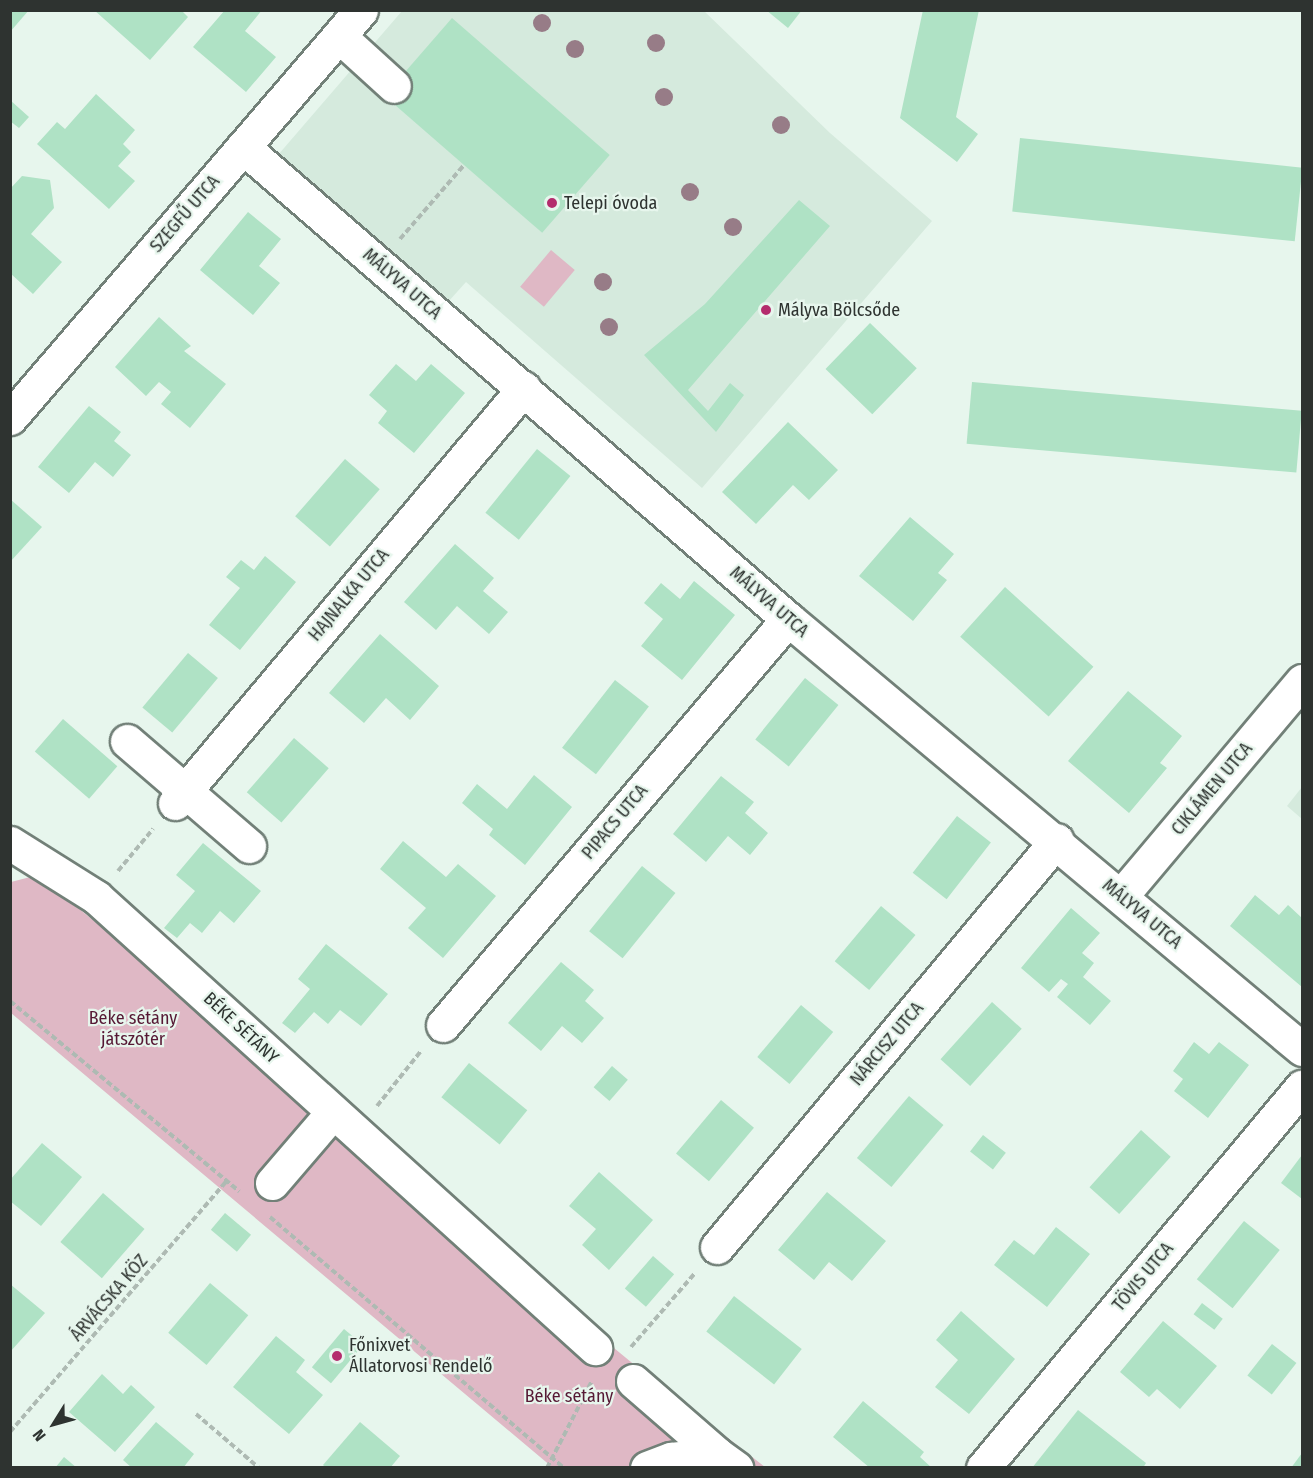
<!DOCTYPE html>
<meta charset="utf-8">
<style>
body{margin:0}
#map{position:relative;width:1313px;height:1478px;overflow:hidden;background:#e7f6ed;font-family:"Fira Sans Condensed",sans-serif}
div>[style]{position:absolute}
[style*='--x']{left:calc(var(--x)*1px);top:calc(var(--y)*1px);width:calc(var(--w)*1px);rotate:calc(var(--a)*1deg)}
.built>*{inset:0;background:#d5eadd}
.green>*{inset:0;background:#dfb8c5;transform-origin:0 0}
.building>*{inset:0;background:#afe2c5;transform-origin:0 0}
.path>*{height:4px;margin-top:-2px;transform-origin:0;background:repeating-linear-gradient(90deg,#aebab3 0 6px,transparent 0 9px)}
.roads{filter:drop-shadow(2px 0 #728078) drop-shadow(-2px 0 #728078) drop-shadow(0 2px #728078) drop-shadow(0 -2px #728078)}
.minor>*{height:33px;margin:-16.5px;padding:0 16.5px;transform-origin:16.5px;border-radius:16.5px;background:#fff}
.trees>*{width:18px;height:18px;margin:-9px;border-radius:50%;background:#977c87}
.dots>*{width:16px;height:16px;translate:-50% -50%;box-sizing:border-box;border:3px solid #e7f6ed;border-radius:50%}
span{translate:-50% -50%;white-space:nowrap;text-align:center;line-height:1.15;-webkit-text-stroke:4.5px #e7f6ed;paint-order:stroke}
.poi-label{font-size:18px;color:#2e3330}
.left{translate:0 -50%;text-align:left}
.street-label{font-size:18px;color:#2e3330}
.park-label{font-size:18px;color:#561834}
.frame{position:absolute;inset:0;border:12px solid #2e3330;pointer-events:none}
.north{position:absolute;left:24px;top:1394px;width:60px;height:60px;-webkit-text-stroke:4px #e7f6ed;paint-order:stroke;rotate:233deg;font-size:16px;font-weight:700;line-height:24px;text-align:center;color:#2e3330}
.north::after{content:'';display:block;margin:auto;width:21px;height:27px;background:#2e3330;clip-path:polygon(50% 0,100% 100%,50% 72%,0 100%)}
</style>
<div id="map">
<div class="built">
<i style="clip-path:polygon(402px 11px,704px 11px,830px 133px,932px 221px,702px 488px,466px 282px,448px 302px,278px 155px)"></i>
<i style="clip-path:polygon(1302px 787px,1302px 819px,1287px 806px)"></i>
</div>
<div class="green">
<i style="left:551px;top:250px;width:31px;height:48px;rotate:40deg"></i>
<i style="clip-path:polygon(38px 875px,631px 1362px,765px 1467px,552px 1467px,11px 1013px,11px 882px)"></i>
</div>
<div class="building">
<i style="clip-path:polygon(10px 10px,29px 10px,10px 32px)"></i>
<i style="clip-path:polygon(94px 10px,181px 10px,188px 17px,150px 60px)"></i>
<i style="clip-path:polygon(225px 10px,262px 10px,245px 31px,276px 57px,246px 92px,193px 47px)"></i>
<i style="clip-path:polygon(766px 10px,802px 10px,788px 28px)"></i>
<i style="clip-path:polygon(923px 10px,979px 10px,956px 117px,978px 134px,957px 162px,900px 118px)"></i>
<i style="left:452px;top:18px;width:209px;height:103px;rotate:41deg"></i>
<i style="clip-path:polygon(96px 94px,135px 130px,123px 144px,131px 152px,118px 166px,135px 181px,109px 209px,37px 144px,57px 122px,65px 129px)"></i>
<i style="clip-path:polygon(10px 100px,29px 117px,19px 128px,10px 121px)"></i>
<i style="left:1020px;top:138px;width:284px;height:74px;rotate:6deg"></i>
<i style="clip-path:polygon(22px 176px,50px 180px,54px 208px,31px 234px,62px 262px,33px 294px,10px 273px,10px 189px)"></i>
<i style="clip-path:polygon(799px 200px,830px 226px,688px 390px,708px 411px,730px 383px,744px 395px,716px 432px,644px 355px,705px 304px)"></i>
<i style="clip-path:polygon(248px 212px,281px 239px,259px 266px,280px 283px,253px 315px,200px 270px)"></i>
<i style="clip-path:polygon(159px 317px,191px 346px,184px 351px,226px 384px,190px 428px,161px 404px,171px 392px,159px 382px,146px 396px,115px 367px)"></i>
<i style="left:870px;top:323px;width:65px;height:64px;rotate:44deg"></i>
<i style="clip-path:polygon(396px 364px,416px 381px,431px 364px,465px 393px,414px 453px,378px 423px,387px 411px,369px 395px)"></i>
<i style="left:972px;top:382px;width:331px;height:62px;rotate:5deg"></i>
<i style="clip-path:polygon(89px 406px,121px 432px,114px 441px,131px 455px,113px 477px,95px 462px,69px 493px,38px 467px)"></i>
<i style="clip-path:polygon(788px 422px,838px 470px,809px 500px,793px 485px,756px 524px,722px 492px)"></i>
<i style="left:537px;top:449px;width:43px;height:82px;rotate:39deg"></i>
<i style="left:345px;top:459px;width:46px;height:76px;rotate:41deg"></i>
<i style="clip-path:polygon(10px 499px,42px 527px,10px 562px)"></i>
<i style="clip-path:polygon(910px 517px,954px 554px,938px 573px,947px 580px,913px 621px,859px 576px)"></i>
<i style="clip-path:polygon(455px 544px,494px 578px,483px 591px,508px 612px,489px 634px,457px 606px,436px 630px,404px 602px)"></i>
<i style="clip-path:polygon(265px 556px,296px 582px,240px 650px,209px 625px,240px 588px,226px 577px,241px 560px,254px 570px)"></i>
<i style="clip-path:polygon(694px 581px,735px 615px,682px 680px,641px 646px,663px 619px,644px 603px,661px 583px,680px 599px)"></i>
<i style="left:1005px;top:587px;width:119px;height:67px;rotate:42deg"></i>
<i style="clip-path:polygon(380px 634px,439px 686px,410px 720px,386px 698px,364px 723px,329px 693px)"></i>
<i style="left:188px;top:653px;width:39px;height:71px;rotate:40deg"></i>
<i style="left:805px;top:678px;width:43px;height:79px;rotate:39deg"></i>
<i style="left:615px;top:680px;width:43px;height:86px;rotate:38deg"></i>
<i style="clip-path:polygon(1128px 691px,1182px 736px,1160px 763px,1167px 768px,1129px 813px,1068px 761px)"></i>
<i style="left:63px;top:719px;width:72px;height:43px;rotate:41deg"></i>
<i style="left:294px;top:738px;width:46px;height:72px;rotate:41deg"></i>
<i style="clip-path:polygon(534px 775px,572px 807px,525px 865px,489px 835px,493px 829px,462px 803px,477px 784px,507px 809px)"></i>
<i style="clip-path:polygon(721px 776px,754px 802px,745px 813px,768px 833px,750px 855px,728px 836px,706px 862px,673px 834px)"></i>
<i style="left:957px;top:816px;width:43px;height:72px;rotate:38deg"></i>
<i style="clip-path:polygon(403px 841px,446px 877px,458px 864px,496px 896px,443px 958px,408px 928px,426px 908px,380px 869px)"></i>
<i style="clip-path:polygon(203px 843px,261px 891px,234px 923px,220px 911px,202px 933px,190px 923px,177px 938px,164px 928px,195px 891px,176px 875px)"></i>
<i style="left:642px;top:866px;width:43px;height:84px;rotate:39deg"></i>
<i style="clip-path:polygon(1255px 895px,1279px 915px,1288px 905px,1302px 918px,1302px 987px,1230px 926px)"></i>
<i style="left:881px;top:906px;width:45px;height:72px;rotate:40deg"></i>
<i style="clip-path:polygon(1071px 908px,1100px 933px,1082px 953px,1094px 963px,1083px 977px,1111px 1001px,1090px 1025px,1057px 997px,1068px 984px,1061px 979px,1049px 992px,1021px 968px)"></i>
<i style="clip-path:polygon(326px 944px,388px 994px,361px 1026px,340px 1010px,328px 1024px,314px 1012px,295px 1033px,282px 1023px,310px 989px,298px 979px)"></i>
<i style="clip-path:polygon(561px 962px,594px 990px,585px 1001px,604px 1018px,582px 1043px,562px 1026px,541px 1051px,508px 1023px)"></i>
<i style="left:992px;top:1002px;width:40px;height:77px;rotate:42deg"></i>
<i style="left:801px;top:1005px;width:42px;height:68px;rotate:40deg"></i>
<i style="clip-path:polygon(1194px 1042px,1209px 1054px,1219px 1042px,1249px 1065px,1208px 1118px,1174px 1091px,1183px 1079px,1173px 1071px)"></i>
<i style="left:469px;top:1063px;width:75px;height:44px;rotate:39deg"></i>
<i style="left:612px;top:1066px;width:21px;height:28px;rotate:41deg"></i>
<i style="left:909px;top:1096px;width:45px;height:81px;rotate:40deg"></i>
<i style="left:721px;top:1100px;width:43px;height:70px;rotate:40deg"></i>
<i style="left:1141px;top:1130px;width:40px;height:77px;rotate:42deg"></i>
<i style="left:983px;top:1135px;width:29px;height:21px;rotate:38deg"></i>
<i style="clip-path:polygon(42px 1143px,82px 1177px,41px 1226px,10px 1201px,10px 1180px)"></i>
<i style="clip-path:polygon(1302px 1155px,1302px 1199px,1281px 1183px)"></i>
<i style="clip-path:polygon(599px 1172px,653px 1220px,609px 1270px,582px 1245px,596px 1229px,569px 1206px)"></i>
<i style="clip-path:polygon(827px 1192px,886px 1241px,852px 1281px,829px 1262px,814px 1280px,778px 1250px)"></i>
<i style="left:103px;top:1193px;width:55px;height:65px;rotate:41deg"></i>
<i style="left:225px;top:1213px;width:34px;height:22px;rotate:40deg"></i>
<i style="left:1244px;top:1221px;width:46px;height:75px;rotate:39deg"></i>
<i style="clip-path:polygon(1056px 1227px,1090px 1254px,1047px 1307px,994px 1265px,1014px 1240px,1034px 1255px)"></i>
<i style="left:653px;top:1256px;width:28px;height:43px;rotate:41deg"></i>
<i style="left:210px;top:1283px;width:50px;height:65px;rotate:40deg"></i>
<i style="clip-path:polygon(10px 1284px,45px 1313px,10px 1352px)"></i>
<i style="left:734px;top:1296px;width:86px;height:45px;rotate:38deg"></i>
<i style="left:1202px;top:1303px;width:26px;height:14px;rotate:37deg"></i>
<i style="clip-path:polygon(961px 1311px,1015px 1359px,969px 1414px,935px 1387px,958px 1360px,936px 1340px)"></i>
<i style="clip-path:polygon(1163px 1321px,1217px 1366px,1180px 1409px,1157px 1389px,1149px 1397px,1120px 1372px)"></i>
<i style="left:344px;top:1329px;width:25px;height:50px;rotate:40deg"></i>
<i style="clip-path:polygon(276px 1336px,305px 1360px,296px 1372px,323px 1395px,289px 1434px,233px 1387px)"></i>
<i style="left:1272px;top:1344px;width:31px;height:40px;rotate:38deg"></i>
<i style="clip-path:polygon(102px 1374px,123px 1394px,131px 1385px,155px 1407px,115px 1452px,69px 1412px)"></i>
<i style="clip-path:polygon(863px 1401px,924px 1452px,920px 1457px,932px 1468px,870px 1468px,833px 1437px)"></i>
<i style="clip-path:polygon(1078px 1410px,1146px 1463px,1143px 1468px,1032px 1468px)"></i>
<i style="clip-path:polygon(156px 1422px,194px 1454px,183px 1468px,132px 1468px,123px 1460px)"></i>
<i style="clip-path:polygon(360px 1422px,400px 1456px,390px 1468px,326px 1468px,323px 1465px)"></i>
<i style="clip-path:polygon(1302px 1453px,1302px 1468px,1291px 1468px)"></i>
<i style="clip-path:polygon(64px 1457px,77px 1468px,55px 1468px)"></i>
</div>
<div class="path">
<i style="--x:400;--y:239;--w:98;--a:-49.1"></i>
<i style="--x:118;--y:871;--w:55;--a:-50.2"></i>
<i style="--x:10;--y:1001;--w:298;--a:39.7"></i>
<i style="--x:377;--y:1106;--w:70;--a:-51.3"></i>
<i style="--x:270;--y:1217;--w:387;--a:40.5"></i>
<i style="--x:631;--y:1347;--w:98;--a:-49.1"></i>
<i style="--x:196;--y:1414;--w:83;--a:40.6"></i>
<i style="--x:10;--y:1432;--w:332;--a:-49.2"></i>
<i style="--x:547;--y:1468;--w:98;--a:-62.7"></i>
</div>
<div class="roads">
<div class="minor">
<i style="--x:339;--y:36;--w:74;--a:42.3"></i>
<i style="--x:243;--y:147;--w:721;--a:40.89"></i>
<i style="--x:788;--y:619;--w:670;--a:39.92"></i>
<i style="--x:10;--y:418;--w:538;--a:-49.29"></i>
<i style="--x:127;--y:741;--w:161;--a:40.7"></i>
<i style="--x:175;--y:803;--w:542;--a:-49.94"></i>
<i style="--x:10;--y:843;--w:102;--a:32.1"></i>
<i style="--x:96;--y:897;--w:673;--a:42.11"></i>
<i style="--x:1121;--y:896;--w:281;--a:-49.9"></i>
<i style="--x:443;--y:1025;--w:533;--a:-49.64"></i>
<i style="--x:272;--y:1183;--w:92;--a:-49.4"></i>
<i style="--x:717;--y:1247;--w:530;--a:-50.13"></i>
<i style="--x:633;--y:1381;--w:111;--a:41"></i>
<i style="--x:647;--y:1468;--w:26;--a:-21"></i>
<i style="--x:671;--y:1459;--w:46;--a:-6.2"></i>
<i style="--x:717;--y:1454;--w:24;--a:36"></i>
<i style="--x:983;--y:1468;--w:497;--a:-50.1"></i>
</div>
</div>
<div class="trees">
<i style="left:542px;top:23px"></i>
<i style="left:656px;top:43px"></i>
<i style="left:575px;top:49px"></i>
<i style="left:664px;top:97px"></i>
<i style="left:781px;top:125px"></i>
<i style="left:690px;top:192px"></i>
<i style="left:733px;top:227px"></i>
<i style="left:603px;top:282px"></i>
<i style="left:609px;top:327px"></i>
</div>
<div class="dots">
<i style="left:552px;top:203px;background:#b42c6d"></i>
<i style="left:766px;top:310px;background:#b42c6d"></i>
<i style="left:337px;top:1356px;background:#b42c6d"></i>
</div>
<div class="poi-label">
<span class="left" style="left:564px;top:203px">Telepi óvoda</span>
<span class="left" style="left:778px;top:310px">Mályva Bölcsőde</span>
<span class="left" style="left:349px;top:1356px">Főnixvet<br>Állatorvosi Rendelő</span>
</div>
<div class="street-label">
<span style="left:185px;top:214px;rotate:-49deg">SZEGFŰ UTCA</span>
<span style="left:402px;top:284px;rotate:41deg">MÁLYVA UTCA</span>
<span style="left:349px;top:595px;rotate:-50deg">HAJNALKA UTCA</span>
<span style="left:769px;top:602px;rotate:41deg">MÁLYVA UTCA</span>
<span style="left:1212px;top:789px;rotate:-50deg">CIKLÁMEN UTCA</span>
<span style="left:615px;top:822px;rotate:-50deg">PIPACS UTCA</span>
<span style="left:1142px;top:914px;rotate:40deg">MÁLYVA UTCA</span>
<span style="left:241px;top:1028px;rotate:43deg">BÉKE SÉTÁNY</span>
<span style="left:887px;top:1044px;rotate:-50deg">NÁRCISZ UTCA</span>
<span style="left:1143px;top:1277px;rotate:-50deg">TÖVIS UTCA</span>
<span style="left:109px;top:1298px;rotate:-49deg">ÁRVÁCSKA KÖZ</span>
</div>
<div class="park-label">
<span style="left:133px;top:1029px">Béke sétány<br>játszótér</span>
<span style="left:569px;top:1396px">Béke sétány</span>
</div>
<div class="frame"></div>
<div class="north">N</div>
</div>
